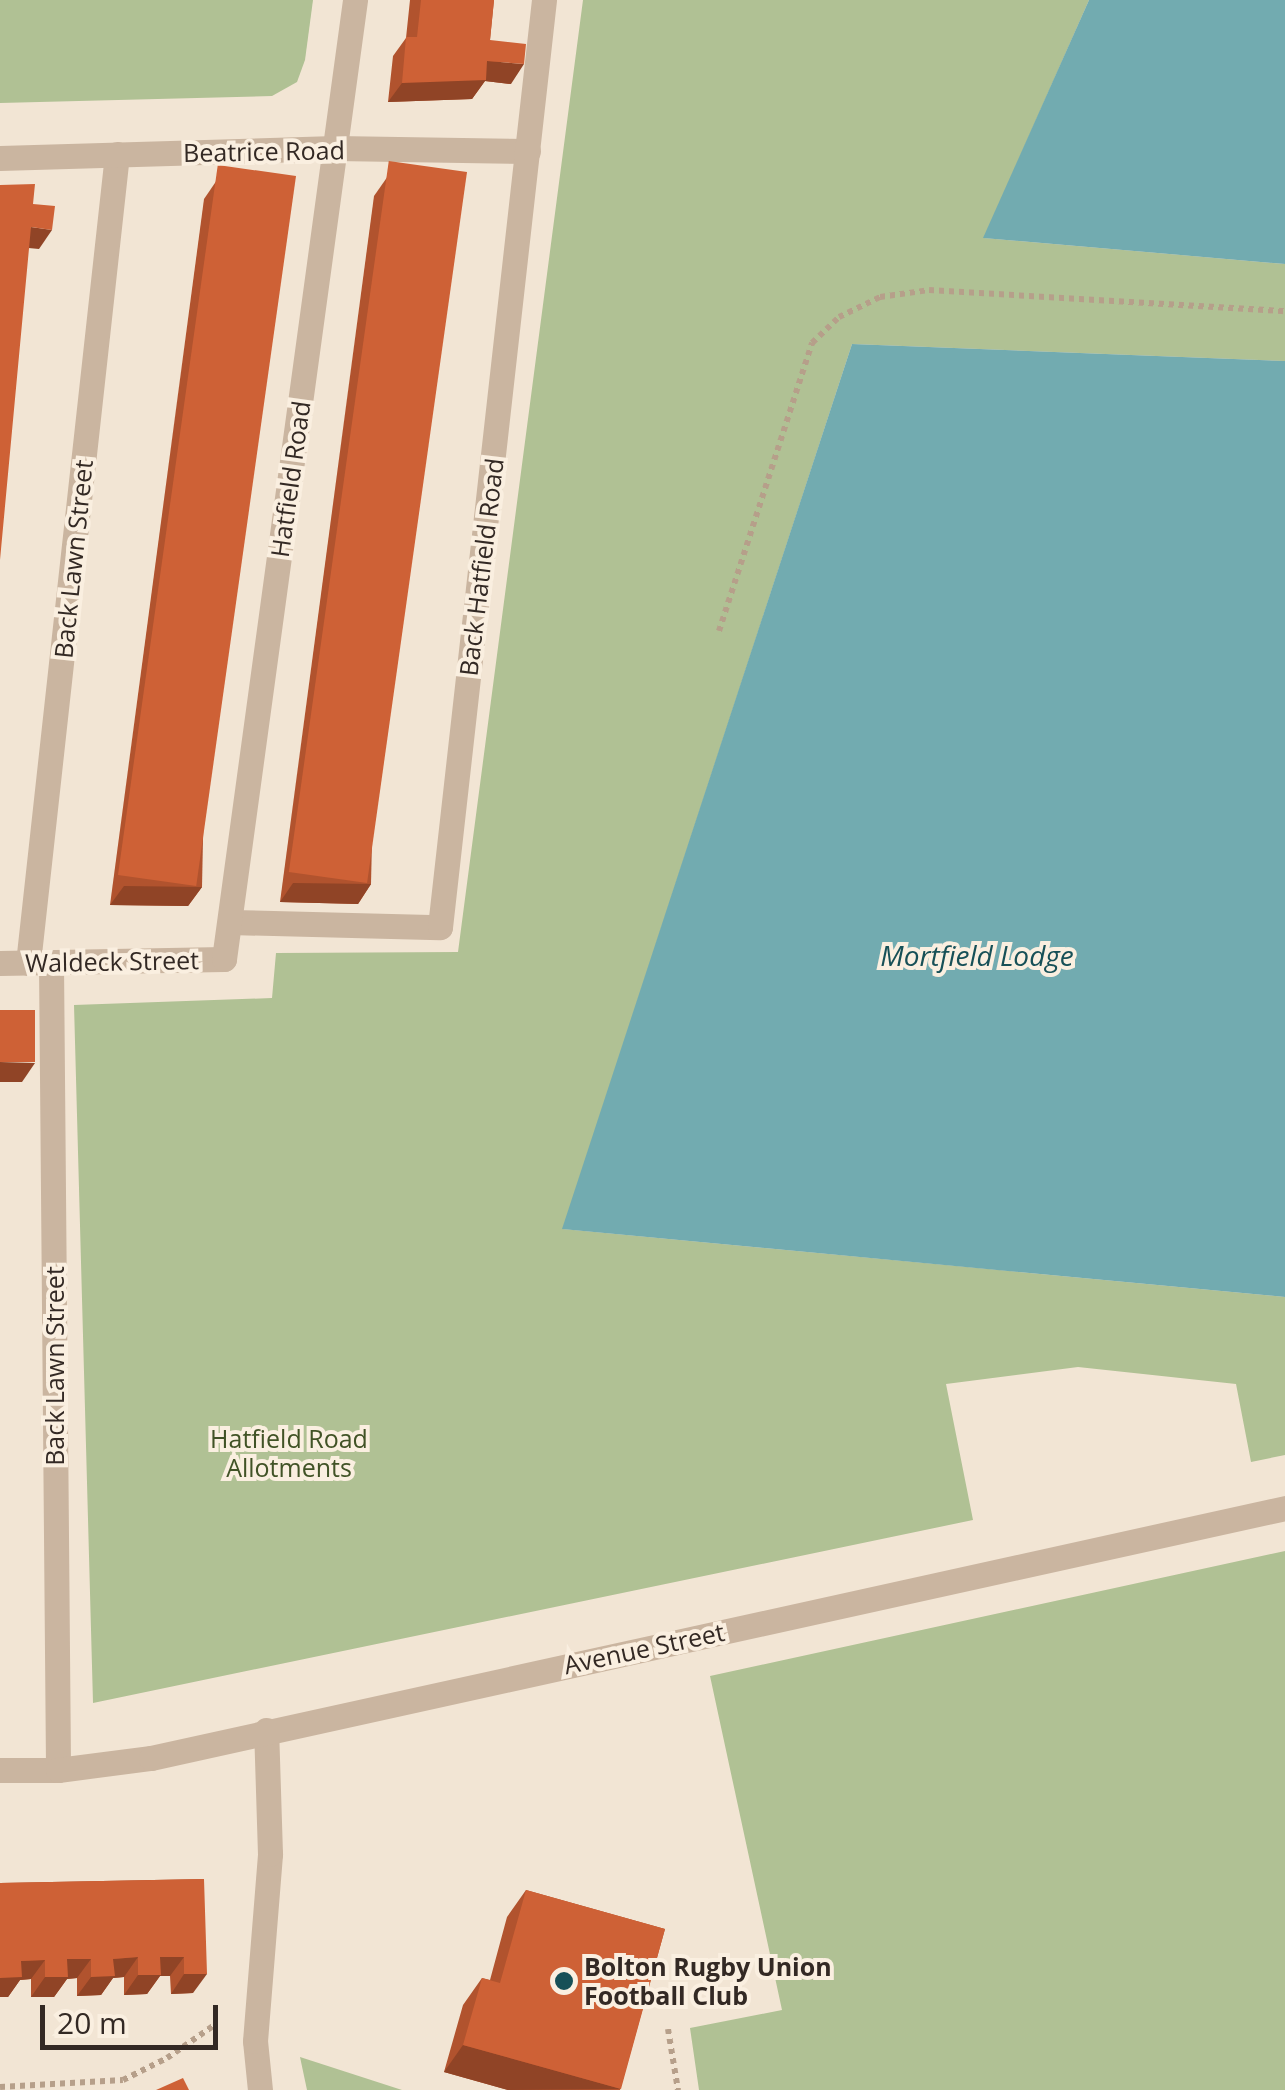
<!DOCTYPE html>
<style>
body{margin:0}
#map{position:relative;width:1285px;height:2090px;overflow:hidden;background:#f2e5d4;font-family:"Open Sans",sans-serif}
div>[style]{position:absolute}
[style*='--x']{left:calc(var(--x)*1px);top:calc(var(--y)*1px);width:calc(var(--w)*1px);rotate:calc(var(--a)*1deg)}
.green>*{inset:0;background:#b0c194}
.water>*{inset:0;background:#72abb0}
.path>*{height:6px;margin-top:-3px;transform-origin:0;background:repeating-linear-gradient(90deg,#b69f8a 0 5px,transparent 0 10px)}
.service>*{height:25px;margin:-12.5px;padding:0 12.5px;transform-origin:12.5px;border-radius:12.5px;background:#cab5a0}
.minor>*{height:25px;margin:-12.5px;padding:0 12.5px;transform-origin:12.5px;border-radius:12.5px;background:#cab5a0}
.tertiary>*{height:25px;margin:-12.5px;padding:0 12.5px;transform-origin:12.5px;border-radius:12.5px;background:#cab5a0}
.wall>*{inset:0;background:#b1532e}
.shaded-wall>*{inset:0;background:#904426}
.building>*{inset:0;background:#ce6136;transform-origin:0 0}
.dots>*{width:28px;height:28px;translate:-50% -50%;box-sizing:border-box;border:5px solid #faefe0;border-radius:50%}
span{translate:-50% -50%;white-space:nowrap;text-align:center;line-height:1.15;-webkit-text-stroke:8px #faefe0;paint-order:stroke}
.street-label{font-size:25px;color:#332924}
.park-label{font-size:25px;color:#415326}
.poi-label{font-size:25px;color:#332924;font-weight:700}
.left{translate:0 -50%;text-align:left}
.water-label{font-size:28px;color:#175057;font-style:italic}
.scale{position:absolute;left:40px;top:2005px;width:178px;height:45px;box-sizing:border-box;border:5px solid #332924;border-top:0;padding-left:12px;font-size:30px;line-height:35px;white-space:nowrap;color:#332924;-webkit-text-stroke:8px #faefe0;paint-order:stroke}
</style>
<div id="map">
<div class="green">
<i style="clip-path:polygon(0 0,313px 0,305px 60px,297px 82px,272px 96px,0 103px)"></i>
<i style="clip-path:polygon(583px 0,1089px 0,984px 238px,1285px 264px,1285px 361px,852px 344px,563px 1229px,1285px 1297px,1285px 1455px,1251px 1462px,1236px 1384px,1078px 1367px,946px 1384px,973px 1520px,93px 1703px,74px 1005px,272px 998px,276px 953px,458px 952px)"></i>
<i style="clip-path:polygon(1285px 1551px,1285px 2090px,699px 2090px,690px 2028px,782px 2010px,710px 1676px)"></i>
<i style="clip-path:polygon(300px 2057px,402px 2090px,307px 2090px)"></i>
</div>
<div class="water">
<i style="clip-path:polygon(1089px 0,1285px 0,1285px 264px,983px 238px)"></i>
<i style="clip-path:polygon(852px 344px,1285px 361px,1285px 1297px,562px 1229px)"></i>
</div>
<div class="path">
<i style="--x:719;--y:631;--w:303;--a:-72.1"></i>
<i style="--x:812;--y:343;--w:37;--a:-44"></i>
<i style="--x:839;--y:317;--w:46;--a:-26"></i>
<i style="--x:880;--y:297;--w:49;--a:-8.1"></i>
<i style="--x:929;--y:290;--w:357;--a:3.4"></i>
<i style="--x:668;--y:2029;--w:62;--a:80.7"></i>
<i style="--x:0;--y:2087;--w:123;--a:-3.3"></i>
<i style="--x:123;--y:2080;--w:49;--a:-26.6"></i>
<i style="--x:167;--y:2058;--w:56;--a:-34.8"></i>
</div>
<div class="service">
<i style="--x:335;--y:148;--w:193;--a:0.9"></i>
<i style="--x:230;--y:922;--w:210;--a:1.4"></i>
<i style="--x:440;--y:927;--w:933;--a:-83.6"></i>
<i style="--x:28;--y:963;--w:814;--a:-83.72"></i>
<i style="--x:51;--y:963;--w:807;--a:89.5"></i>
</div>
<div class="minor">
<i style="--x:0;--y:158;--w:335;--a:-1.7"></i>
<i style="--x:0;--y:963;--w:224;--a:-1"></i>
<i style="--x:224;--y:959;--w:968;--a:-82.22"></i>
<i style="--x:260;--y:2090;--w:49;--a:-95.8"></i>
<i style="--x:255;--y:2041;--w:188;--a:-85.4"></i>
<i style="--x:270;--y:1854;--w:124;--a:-91.8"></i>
</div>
<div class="tertiary">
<i style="--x:0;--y:1770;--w:58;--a:0"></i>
<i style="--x:58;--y:1770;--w:94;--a:-7.4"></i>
<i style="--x:151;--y:1758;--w:1161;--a:-12.43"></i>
</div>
<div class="wall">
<i style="clip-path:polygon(410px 0,494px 0,490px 40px,511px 84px,485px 81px,472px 99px,388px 102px,393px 56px,406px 38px)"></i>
<i style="clip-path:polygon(388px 176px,371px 884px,358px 904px,280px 902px,374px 196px)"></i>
<i style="clip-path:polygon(217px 180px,202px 887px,188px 906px,110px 905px,204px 199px)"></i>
<i style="clip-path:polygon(204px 1879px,193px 1993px,171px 1994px,170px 1976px,160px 1976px,147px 1994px,124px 1995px,124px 1977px,113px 1978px,101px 1995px,77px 1996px,77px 1978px,67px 1979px,54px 1997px,31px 1997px,31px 1979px,20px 1980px,8px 1997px,0 1997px,0 1883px)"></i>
<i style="clip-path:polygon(526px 1890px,665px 1929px,620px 2090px,508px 2090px,444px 2072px,463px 2005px,482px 1978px,490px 1980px,507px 1917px)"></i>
</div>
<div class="shaded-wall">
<i style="clip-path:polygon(487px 61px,524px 64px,511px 84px,485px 81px,472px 99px,388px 102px,402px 83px)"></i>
<i style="clip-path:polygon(31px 227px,52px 230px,39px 249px,18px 247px)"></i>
<i style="clip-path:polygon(293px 883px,371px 884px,358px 904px,280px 902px)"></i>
<i style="clip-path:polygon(124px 886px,202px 887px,188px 906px,110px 905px)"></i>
<i style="clip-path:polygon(0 1062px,35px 1063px,22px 1082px,0 1082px)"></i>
<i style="clip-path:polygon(138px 1957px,124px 1977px,113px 1978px,101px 1995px,77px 1996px,91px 1977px,113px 1959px)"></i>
<i style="clip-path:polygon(160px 1957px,184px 1957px,170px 1976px,160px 1976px,147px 1994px,124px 1995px,138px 1975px)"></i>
<i style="clip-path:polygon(67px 1959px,91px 1959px,77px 1978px,67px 1979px,54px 1997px,31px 1997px,45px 1977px)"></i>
<i style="clip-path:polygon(45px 1960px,31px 1979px,20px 1980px,8px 1997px,0 1997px,0 1978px,21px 1961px)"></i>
<i style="clip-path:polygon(184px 1974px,207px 1974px,193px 1993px,171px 1994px)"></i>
<i style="clip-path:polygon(463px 2045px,621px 2089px,508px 2090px,444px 2072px)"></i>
</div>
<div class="building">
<i style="clip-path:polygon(421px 0,494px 0,490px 40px,526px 44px,524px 64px,487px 61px,486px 80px,402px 83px,406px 37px,417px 37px)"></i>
<i style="left:467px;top:172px;width:718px;height:79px;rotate:98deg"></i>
<i style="left:296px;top:176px;width:717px;height:79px;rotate:98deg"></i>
<i style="clip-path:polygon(35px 184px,33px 204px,55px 206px,52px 230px,31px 227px,0 560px,0 185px)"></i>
<i style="left:0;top:1010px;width:35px;height:52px"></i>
<i style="clip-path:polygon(204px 1879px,207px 1974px,184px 1974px,184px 1957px,160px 1957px,161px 1975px,138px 1975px,138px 1957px,113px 1959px,115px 1976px,91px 1977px,91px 1959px,67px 1959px,68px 1977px,45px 1977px,45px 1960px,21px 1961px,22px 1977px,0 1978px,0 1883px)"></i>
<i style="clip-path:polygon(526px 1890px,665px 1929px,621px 2089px,463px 2045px,482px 1978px,500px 1983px)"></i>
<i style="clip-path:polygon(183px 2078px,189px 2090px,156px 2090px)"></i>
</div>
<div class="dots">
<i style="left:564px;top:1981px;background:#175057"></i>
</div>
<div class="street-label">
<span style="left:264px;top:151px;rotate:-1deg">Beatrice Road</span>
<span style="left:290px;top:479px;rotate:-82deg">Hatfield Road</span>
<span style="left:73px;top:559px;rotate:-84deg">Back Lawn Street</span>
<span style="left:481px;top:567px;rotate:-83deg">Back Hatfield Road</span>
<span style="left:112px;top:961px;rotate:-1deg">Waldeck Street</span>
<span style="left:54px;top:1366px;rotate:-90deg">Back Lawn Street</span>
<span style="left:644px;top:1648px;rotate:-12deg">Avenue Street</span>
</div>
<div class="park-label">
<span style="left:289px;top:1453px">Hatfield Road<br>Allotments</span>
</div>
<div class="poi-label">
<span class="left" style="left:584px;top:1981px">Bolton Rugby Union<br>Football Club</span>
</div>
<div class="water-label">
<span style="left:977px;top:955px">Mortfield Lodge</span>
</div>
<div class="scale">20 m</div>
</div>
